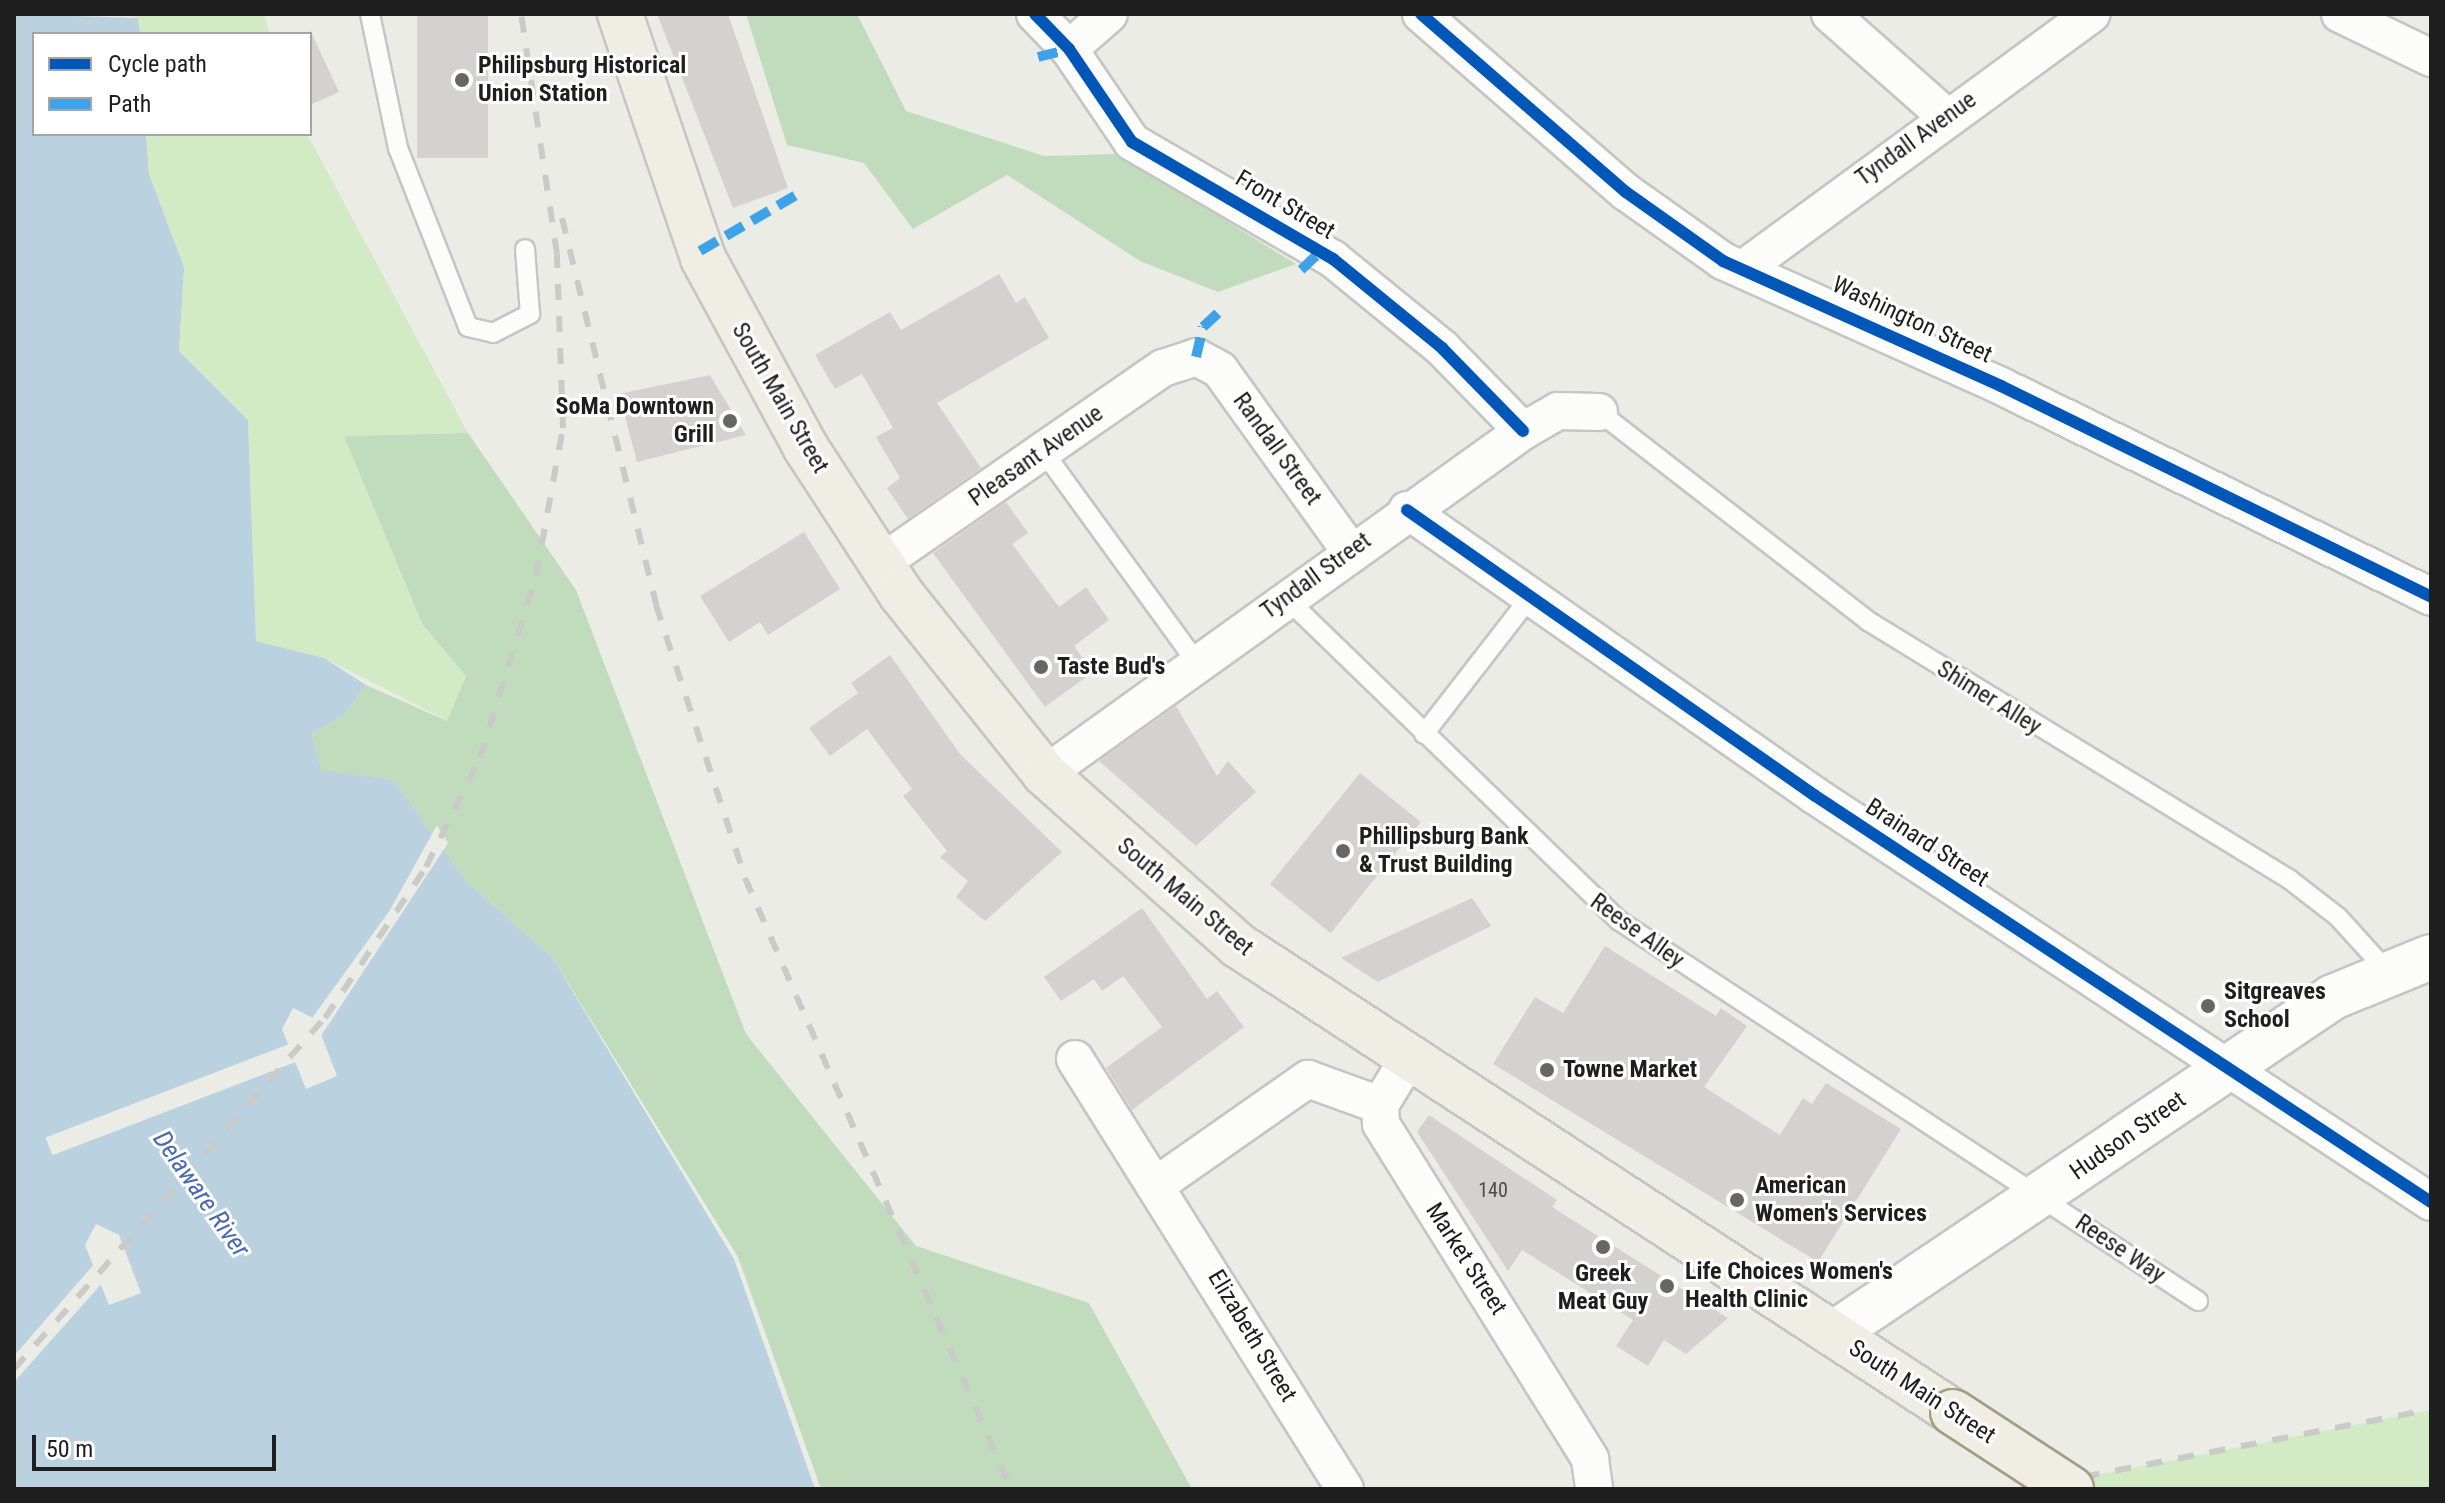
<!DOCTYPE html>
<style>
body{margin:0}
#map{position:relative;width:2445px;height:1503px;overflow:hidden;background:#ecece7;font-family:"Roboto Condensed",sans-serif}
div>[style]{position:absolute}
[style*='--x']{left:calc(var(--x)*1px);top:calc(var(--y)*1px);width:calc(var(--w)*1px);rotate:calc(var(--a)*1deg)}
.grass>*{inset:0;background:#d2ebc5}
.forest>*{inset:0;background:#c1dcbc}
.water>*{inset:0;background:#bad1e0}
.pier>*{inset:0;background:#ecece7;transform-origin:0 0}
.building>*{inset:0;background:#d3d2ce;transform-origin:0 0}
.roads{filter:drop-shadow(2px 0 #c5c5c3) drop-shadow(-2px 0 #c5c5c3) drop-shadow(0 2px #c5c5c3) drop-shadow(0 -2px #c5c5c3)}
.service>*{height:18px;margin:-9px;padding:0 9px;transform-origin:9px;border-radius:9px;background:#fcfcfb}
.minor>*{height:36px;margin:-18px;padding:0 18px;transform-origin:18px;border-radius:18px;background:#fcfcfb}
.tertiary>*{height:44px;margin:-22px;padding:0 22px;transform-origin:22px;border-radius:22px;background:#fcfcfb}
.primary>*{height:44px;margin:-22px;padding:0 22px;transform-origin:22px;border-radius:22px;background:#f0eee4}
.rail>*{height:6px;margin-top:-3px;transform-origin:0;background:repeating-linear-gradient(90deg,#cacac9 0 16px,transparent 0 32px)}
.bridges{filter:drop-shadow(2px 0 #a39e83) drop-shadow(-2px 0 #a39e83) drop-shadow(0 2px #a39e83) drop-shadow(0 -2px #a39e83)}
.primary-bridge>*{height:44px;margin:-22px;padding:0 22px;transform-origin:22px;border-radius:22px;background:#f0eee4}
.quiet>*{height:10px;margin-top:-5px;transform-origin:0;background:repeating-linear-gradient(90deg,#3da2ea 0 20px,transparent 0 30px)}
.cycleway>*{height:12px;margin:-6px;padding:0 6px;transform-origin:6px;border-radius:6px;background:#0057b8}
.dots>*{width:22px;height:22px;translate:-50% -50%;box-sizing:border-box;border:4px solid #fff;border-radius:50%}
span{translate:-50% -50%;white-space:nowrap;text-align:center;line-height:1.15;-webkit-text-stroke:6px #fff;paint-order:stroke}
.number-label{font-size:20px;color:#4b4b4a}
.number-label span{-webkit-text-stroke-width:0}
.poi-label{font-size:24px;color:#1e1e1e;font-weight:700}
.left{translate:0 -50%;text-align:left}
.right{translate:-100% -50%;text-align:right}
.street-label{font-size:24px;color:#1e1e1e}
.water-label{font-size:26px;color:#4a69ae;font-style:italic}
.frame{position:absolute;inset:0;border:16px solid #1e1e1e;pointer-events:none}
.legend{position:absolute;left:32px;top:32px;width:280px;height:104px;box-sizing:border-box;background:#fff;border:2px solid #a5a5a5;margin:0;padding:10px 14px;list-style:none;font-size:24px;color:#1e1e1e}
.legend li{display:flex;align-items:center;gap:16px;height:40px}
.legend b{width:40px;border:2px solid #a5a5a5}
.scale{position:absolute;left:32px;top:1435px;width:244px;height:36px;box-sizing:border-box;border:4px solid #1e1e1e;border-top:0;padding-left:10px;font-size:24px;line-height:28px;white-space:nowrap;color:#1e1e1e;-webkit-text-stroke:6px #fff;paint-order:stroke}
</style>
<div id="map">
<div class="grass">
<i style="clip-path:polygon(125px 14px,264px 14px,270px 34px,140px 34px,138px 18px)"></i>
<i style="clip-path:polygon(146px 134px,307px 134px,468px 433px,344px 436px,422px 624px,466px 676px,448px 721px,324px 658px,256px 641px,248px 420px,179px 351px,184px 267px,149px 174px)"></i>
<i style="clip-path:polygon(2431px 1410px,2431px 1489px,2087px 1489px,2075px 1479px)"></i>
</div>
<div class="forest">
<i style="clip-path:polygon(746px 14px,857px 14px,906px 111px,1044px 156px,1118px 154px,1296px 264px,1218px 292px,1140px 261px,1007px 175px,913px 229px,864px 163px,787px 145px)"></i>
<i style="clip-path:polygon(468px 433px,576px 590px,746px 1034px,916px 1246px,1089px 1303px,1192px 1489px,821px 1489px,738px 1257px,552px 957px,467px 882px,394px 780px,321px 771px,312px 733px,343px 716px,366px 685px,447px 721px,466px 676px,422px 624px,344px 436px)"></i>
</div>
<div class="water">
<i style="clip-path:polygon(evenodd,14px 14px,138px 18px,140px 34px,34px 34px,34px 134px,146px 134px,149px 174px,184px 267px,179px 351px,248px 420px,256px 641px,324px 658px,366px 685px,343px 716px,312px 733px,321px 770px,394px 780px,467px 882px,552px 957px,734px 1259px,815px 1489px,14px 1489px,14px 14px,293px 1008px,315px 1019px,337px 1076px,306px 1089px,282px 1029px,293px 1008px,14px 14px,96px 1224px,119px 1235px,141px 1293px,109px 1305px,85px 1245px,96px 1224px)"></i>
</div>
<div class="pier">
<i style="clip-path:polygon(437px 825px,448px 843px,319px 1039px,310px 1021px,390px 910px)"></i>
<i style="left:292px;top:1043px;width:19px;height:264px;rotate:69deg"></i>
<i style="clip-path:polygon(96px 1262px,104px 1281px,14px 1382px,14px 1356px)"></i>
</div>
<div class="building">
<i style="left:417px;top:14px;width:71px;height:144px"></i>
<i style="clip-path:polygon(657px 14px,728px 14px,788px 188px,733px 208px)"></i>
<i style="clip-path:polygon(310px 30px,339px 92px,310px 105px)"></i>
<i style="clip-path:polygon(999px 274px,1016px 303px,1025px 297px,1049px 338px,937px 403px,981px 468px,908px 519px,887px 488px,900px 478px,876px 437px,893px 428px,862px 374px,835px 389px,815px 355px,890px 312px,901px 330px)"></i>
<i style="clip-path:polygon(710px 375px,746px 435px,637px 462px,619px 394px)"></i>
<i style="clip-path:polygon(1006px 502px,1028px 533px,1012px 544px,1059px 607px,1086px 587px,1109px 620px,1074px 646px,1093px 672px,1045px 707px,933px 553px)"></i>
<i style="clip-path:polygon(804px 532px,840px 589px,768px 635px,760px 622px,729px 642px,700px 596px)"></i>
<i style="clip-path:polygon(890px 655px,960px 754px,1062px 852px,985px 921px,956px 897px,968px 881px,940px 857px,947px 851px,903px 796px,912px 789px,867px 729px,830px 756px,809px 728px,858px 693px,851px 683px)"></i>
<i style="clip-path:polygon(1176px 706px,1217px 776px,1228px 761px,1256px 792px,1196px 846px,1099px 761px)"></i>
<i style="left:1360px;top:773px;width:78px;height:143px;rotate:39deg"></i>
<i style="clip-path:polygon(1472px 898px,1491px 926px,1378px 982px,1341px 958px)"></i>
<i style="clip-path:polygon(1142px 908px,1207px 999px,1217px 991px,1244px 1027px,1132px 1110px,1106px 1068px,1162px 1027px,1123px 976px,1102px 991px,1094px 979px,1061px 1001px,1044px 977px)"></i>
<i style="clip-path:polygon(1605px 946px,1716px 1016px,1721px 1008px,1747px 1026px,1704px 1087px,1780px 1135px,1803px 1098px,1812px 1104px,1826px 1083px,1901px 1129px,1818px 1262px,1493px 1064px,1535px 997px,1563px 1013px)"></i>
<i style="clip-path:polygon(1429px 1115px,1557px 1200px,1552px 1207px,1728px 1318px,1686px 1354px,1664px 1340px,1648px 1366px,1616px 1346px,1633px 1320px,1522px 1250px,1508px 1271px,1417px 1132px)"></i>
</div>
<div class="roads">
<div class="service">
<i style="--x:370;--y:14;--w:137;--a:78.2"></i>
<i style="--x:398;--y:148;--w:192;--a:68.6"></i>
<i style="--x:468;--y:327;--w:26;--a:13"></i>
<i style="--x:493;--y:333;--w:42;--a:-27.2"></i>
<i style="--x:530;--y:314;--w:65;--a:-94.4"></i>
<i style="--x:1599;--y:412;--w:341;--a:37.8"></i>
<i style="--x:1868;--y:621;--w:494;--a:31.5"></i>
<i style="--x:2289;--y:879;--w:62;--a:37.8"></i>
<i style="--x:2338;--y:917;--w:73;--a:47.8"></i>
<i style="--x:1043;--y:451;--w:262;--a:54"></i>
<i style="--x:1286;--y:598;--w:463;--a:44.1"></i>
<i style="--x:1618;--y:920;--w:694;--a:33.3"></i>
<i style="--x:1424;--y:734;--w:170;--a:-52.2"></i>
</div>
<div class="minor">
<i style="--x:1035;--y:14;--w:49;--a:45.8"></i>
<i style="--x:1069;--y:49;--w:112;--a:55.9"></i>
<i style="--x:1132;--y:142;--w:233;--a:30.2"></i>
<i style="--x:1333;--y:259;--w:141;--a:39.2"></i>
<i style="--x:1442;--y:348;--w:116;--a:45.7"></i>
<i style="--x:1421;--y:14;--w:271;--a:41"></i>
<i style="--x:1626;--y:192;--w:119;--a:35.4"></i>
<i style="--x:1723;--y:261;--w:305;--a:24.2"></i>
<i style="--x:2001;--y:386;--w:479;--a:26.1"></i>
<i style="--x:1830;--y:14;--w:156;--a:41.4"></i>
<i style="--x:2340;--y:14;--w:101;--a:25.8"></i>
<i style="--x:1069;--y:49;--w:53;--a:-41.2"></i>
<i style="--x:1743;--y:269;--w:432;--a:-36.2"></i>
<i style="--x:1407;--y:510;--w:497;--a:35"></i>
<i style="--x:1814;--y:795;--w:739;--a:33.41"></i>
<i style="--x:881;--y:563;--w:343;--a:-34.7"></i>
<i style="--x:1163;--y:368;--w:35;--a:-18"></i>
<i style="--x:1196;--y:357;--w:27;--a:28"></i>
<i style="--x:1220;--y:370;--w:223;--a:54.3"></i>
<i style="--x:1045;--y:774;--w:588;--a:-35.66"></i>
<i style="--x:1523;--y:431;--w:40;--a:-29.7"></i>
<i style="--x:1558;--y:411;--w:41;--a:1.4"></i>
<i style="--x:1410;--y:1056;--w:57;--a:121.5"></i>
<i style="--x:1380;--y:1105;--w:19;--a:87"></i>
<i style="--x:1381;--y:1124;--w:395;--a:58"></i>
<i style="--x:1590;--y:1459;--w:30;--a:82"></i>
<i style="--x:1075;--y:1059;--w:508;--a:57.88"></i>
<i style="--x:1155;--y:1186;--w:187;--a:-35"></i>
<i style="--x:1308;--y:1079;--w:77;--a:19.9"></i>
</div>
<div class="tertiary">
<i style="--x:1833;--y:1334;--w:603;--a:-33.98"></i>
<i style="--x:2333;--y:997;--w:106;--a:-22.2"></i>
</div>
<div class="primary">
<i style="--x:620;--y:14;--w:258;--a:71.2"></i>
<i style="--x:703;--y:258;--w:216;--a:61.5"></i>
<i style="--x:806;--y:448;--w:174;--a:56.9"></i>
<i style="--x:901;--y:594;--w:231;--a:51.3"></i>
<i style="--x:1045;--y:774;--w:259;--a:41.6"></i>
<i style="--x:1239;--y:946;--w:853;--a:33.13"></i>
</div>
</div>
<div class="rail">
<i style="--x:562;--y:218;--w:398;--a:76.3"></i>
<i style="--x:656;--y:605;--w:287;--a:71.9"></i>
<i style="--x:745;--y:878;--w:666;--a:66.47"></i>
<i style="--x:14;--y:1369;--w:469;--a:-48.5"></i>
<i style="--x:325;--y:1018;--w:182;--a:-56.2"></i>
<i style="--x:426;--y:867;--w:122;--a:-63.6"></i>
<i style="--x:480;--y:758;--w:190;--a:-72.9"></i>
<i style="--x:536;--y:576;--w:150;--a:-79.7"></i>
<i style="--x:563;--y:428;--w:174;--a:-92"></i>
<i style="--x:557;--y:254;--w:243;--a:-98.5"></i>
<i style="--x:2021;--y:1489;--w:418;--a:-11"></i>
</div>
<div class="bridges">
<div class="primary-bridge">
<i style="--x:1953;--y:1412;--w:141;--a:33.1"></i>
</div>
</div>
<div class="quiet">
<i style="--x:1038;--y:57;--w:32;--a:-14"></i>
<i style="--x:700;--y:251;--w:119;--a:-30.2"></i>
<i style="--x:1301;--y:270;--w:28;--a:-44"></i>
<i style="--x:1196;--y:357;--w:31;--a:-77"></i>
<i style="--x:1203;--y:327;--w:22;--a:-43"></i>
</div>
<div class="cycleway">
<i style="--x:1035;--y:14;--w:49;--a:45.8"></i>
<i style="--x:1069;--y:49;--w:112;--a:55.9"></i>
<i style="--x:1132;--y:142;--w:233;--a:30.2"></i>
<i style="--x:1333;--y:259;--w:141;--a:39.2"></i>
<i style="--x:1442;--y:348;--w:116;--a:45.7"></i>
<i style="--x:1421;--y:14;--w:271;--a:41"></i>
<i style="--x:1626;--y:192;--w:119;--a:35.4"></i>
<i style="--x:1723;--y:261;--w:305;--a:24.2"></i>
<i style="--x:2001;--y:386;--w:479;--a:26.1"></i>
<i style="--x:1407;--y:510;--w:497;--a:35"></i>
<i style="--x:1814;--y:795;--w:739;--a:33.41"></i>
</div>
<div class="dots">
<i style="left:462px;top:80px;background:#666664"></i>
<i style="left:730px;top:421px;background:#666664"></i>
<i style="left:1041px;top:667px;background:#666664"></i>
<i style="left:1343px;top:851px;background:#666664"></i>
<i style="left:2208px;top:1006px;background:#666664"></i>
<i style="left:1547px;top:1070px;background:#666664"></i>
<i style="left:1737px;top:1200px;background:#666664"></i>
<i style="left:1603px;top:1247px;background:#666664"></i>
<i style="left:1667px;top:1286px;background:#666664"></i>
</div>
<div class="number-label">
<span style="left:1493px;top:1190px">140</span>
</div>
<div class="poi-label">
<span class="left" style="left:478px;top:80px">Philipsburg Historical<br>Union Station</span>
<span class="right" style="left:714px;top:421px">SoMa Downtown<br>Grill</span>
<span class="left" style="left:1057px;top:667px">Taste Bud's</span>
<span class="left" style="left:1359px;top:851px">Phillipsburg Bank<br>&amp; Trust Building</span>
<span class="left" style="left:2224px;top:1006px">Sitgreaves<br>School</span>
<span class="left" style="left:1563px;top:1070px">Towne Market</span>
<span class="left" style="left:1755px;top:1200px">American<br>Women's Services</span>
<span class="left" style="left:1685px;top:1286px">Life Choices Women's<br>Health Clinic</span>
<span style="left:1603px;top:1288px">Greek<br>Meat Guy</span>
</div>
<div class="street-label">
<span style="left:1916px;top:139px;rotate:-36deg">Tyndall Avenue</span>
<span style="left:1285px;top:205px;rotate:31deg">Front Street</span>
<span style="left:1912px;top:320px;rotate:25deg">Washington Street</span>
<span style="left:780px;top:398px;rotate:60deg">South Main Street</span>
<span style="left:1277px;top:449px;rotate:54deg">Randall Street</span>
<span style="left:1036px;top:456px;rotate:-35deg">Pleasant Avenue</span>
<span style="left:1316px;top:576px;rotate:-36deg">Tyndall Street</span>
<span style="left:1989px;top:698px;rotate:32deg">Shimer Alley</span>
<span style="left:1927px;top:843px;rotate:33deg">Brainard Street</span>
<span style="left:1185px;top:897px;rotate:40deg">South Main Street</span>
<span style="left:1637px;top:931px;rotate:36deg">Reese Alley</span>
<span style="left:2128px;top:1136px;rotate:-35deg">Hudson Street</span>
<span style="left:2120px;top:1249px;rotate:34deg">Reese Way</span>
<span style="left:1466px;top:1259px;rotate:57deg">Market Street</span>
<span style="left:1252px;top:1336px;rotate:59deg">Elizabeth Street</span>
<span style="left:1922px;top:1392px;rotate:33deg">South Main Street</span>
</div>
<div class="water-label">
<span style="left:201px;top:1194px;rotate:55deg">Delaware River</span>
</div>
<div class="frame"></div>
<ul class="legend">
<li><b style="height:10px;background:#0057b8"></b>Cycle path</li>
<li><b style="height:10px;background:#3da2ea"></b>Path</li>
</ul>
<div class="scale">50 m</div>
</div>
